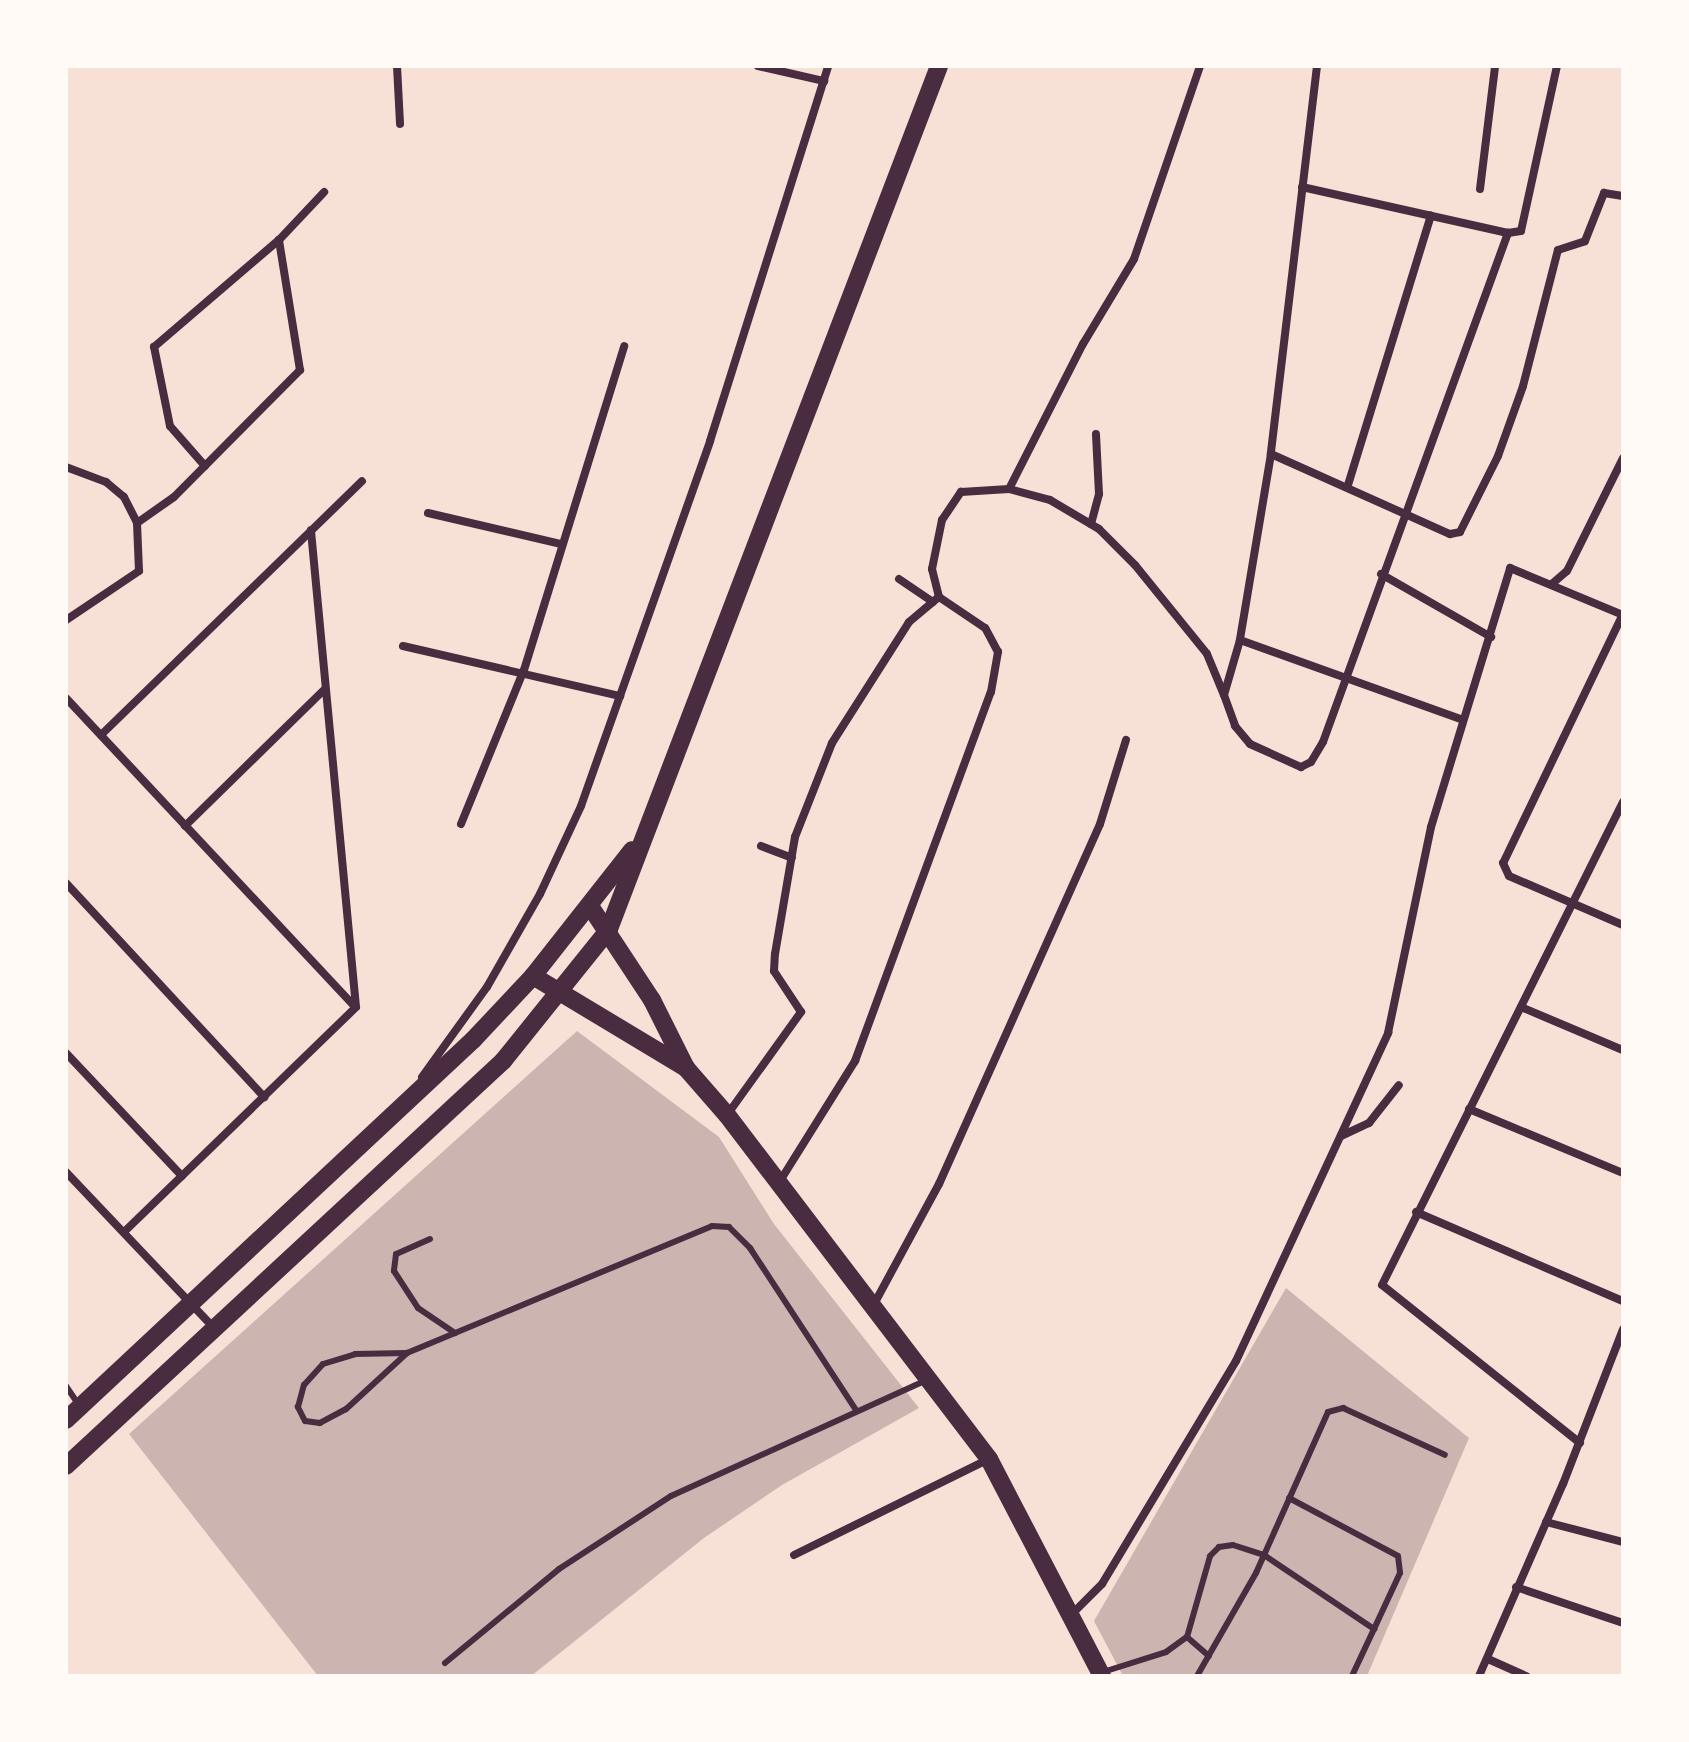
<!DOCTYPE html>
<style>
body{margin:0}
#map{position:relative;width:1689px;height:1742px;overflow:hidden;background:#f7e1d7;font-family:"Titillium Web",sans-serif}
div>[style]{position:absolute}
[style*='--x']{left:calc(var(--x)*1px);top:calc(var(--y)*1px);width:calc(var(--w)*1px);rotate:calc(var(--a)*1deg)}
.building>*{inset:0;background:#ccb4b1}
.service>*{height:6px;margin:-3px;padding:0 3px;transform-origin:3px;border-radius:3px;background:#4a2c40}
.minor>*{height:8px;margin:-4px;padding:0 4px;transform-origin:4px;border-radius:4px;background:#4a2c40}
.primary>*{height:18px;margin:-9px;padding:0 9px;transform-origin:9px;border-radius:9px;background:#4a2c40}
span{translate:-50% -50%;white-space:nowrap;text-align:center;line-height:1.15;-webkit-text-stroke:6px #fffaf5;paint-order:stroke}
.frame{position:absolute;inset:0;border:68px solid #fffaf5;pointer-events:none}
</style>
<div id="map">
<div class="building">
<i style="clip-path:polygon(577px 1031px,719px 1137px,774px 1224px,919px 1408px,782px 1485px,704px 1538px,531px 1676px,318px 1676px,129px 1434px)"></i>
<i style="clip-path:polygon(1286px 1288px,1469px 1438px,1367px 1676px,1123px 1676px,1094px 1621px)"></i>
</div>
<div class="service">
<i style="--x:430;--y:1239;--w:37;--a:156"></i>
<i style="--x:396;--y:1254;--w:17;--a:97"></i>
<i style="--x:394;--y:1271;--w:44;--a:57"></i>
<i style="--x:418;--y:1308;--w:45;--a:34"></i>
<i style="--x:407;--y:1353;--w:83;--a:137.4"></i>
<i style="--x:346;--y:1409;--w:30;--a:152"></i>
<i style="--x:320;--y:1423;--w:15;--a:-172"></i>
<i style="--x:305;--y:1421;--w:16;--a:-117"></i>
<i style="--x:298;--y:1407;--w:23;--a:-75"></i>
<i style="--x:304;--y:1385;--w:28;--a:-48"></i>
<i style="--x:323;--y:1364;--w:34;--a:-17"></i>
<i style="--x:355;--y:1354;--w:52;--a:-1.1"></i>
<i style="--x:407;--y:1353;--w:330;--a:-22.6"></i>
<i style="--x:712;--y:1226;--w:17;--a:3"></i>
<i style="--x:729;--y:1227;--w:30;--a:45"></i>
<i style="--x:750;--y:1248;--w:194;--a:56.8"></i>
<i style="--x:66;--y:1386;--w:22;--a:56"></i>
<i style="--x:1289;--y:1498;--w:123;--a:28"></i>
<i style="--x:1398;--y:1556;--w:17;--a:83"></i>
<i style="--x:1400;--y:1573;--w:62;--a:114.9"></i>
<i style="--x:1187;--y:1637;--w:29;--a:41"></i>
<i style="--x:445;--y:1663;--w:148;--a:-39.5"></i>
<i style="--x:559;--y:1569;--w:134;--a:-33.1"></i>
<i style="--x:671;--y:1496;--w:279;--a:-24.4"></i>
<i style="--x:1103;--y:1672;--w:66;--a:-17.6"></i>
<i style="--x:1166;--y:1652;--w:26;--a:-36"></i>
<i style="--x:1187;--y:1637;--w:84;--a:-74.1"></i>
<i style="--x:1210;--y:1556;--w:13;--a:-45"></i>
<i style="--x:1219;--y:1547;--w:14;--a:-8"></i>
<i style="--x:1233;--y:1545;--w:33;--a:18"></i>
<i style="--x:1264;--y:1555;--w:133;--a:33.9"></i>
<i style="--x:1374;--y:1629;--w:52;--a:115.1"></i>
<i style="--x:1197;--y:1676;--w:119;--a:-60.2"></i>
<i style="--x:1256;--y:1573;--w:176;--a:-65.9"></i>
<i style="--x:1328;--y:1412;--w:16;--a:-15"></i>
<i style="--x:1343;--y:1408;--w:112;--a:24.7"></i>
</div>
<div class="minor">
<i style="--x:397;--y:66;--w:58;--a:87"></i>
<i style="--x:758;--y:66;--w:68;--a:12.8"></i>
<i style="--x:1317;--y:66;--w:391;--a:96.8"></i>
<i style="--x:1271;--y:454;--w:189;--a:99.5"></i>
<i style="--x:1240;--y:640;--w:57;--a:106.2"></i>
<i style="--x:1224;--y:695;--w:33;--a:70"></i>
<i style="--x:1235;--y:726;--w:23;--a:50"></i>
<i style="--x:1250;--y:744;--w:56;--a:24.3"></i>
<i style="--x:1301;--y:767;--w:11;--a:-27"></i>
<i style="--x:1311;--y:762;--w:23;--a:-59"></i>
<i style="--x:1323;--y:742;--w:542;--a:-70.03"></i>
<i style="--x:1302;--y:187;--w:211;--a:12.6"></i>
<i style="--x:1508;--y:233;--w:13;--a:-9"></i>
<i style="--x:1521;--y:231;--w:169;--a:-77.7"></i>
<i style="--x:1480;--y:189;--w:124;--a:-83"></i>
<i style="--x:1271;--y:454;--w:196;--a:24.1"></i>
<i style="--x:1450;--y:534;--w:10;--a:-11"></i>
<i style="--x:1460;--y:532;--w:85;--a:-63.4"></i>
<i style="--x:1498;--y:456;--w:74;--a:-70.3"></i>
<i style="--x:1523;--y:386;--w:140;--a:-75.6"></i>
<i style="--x:1558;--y:250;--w:28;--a:-18"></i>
<i style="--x:1585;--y:241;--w:52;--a:-68.4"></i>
<i style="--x:1604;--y:193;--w:19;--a:9"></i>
<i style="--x:205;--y:466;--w:53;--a:-131.2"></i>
<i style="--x:170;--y:426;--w:81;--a:-101.4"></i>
<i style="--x:154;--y:347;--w:165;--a:-40.6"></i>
<i style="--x:279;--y:240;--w:66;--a:-46.8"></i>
<i style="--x:66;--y:467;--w:43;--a:20.6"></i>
<i style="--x:106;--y:482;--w:23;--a:40"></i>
<i style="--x:124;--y:497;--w:29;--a:63"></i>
<i style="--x:137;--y:523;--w:48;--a:87.6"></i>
<i style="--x:139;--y:571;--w:88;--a:146.1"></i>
<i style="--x:1348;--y:485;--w:282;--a:-72.9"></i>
<i style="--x:1009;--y:489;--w:163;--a:-63"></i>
<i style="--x:1083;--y:344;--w:99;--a:-59"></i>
<i style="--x:1134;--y:259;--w:204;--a:-71.1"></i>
<i style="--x:428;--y:513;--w:137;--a:13.1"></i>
<i style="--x:137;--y:523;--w:45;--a:-35.1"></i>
<i style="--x:174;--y:497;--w:179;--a:-45.2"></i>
<i style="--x:300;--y:370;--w:132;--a:-99.2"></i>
<i style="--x:1091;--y:524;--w:31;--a:-75"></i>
<i style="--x:1099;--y:494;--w:60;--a:-92.9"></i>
<i style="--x:1381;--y:574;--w:127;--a:29.8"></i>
<i style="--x:899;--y:579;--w:41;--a:34.1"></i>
<i style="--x:1553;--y:583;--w:18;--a:-41"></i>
<i style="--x:1567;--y:571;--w:126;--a:-63.6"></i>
<i style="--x:939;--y:597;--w:29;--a:-104"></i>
<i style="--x:932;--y:569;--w:50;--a:-78.5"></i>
<i style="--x:942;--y:520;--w:34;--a:-56"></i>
<i style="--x:961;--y:492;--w:48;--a:-3.6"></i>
<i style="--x:1009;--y:489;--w:42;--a:15"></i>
<i style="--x:1050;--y:500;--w:57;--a:30.6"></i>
<i style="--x:1099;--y:529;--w:51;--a:45"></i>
<i style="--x:1135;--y:565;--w:114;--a:51"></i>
<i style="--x:1207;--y:654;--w:44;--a:67.5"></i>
<i style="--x:1623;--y:614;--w:276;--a:115.7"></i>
<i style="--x:1503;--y:863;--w:14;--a:65"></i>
<i style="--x:1509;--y:876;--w:124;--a:23.3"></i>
<i style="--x:1240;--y:640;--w:235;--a:19.7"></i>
<i style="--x:403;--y:646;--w:223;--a:13"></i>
<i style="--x:66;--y:698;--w:423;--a:46.9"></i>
<i style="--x:101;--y:735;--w:364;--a:-44.2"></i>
<i style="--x:461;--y:824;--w:166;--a:-67.8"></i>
<i style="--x:524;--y:670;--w:339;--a:-72.8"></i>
<i style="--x:185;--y:826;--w:194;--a:-44.4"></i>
<i style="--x:761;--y:846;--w:33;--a:21"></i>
<i style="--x:66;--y:883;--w:292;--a:47.2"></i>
<i style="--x:1521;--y:1007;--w:111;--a:22.9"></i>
<i style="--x:66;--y:1053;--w:169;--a:46.7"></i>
<i style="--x:422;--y:1077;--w:111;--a:-54.2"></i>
<i style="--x:487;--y:987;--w:107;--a:-60.3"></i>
<i style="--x:540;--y:894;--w:97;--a:-65"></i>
<i style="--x:581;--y:806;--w:387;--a:-70.5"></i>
<i style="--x:710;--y:441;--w:393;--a:-72.5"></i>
<i style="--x:1469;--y:1109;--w:167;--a:22.6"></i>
<i style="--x:727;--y:1115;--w:127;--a:-54.3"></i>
<i style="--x:801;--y:1012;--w:49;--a:-123.4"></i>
<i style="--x:774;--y:971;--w:17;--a:-87"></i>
<i style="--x:775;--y:954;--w:119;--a:-80.3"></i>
<i style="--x:795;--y:837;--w:101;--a:-68.5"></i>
<i style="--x:832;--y:743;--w:143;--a:-57.5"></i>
<i style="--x:909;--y:622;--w:39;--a:-40"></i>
<i style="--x:1341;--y:1136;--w:31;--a:-25"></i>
<i style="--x:1369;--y:1123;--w:48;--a:-51.7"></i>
<i style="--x:66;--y:1172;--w:215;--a:46.5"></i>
<i style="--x:780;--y:1181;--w:142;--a:-58"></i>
<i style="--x:855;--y:1061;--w:393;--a:-69.8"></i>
<i style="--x:991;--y:692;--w:41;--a:-80.1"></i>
<i style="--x:998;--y:652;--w:27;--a:-118"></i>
<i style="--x:985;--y:628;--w:55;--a:-146"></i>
<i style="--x:1416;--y:1212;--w:225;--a:23.3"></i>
<i style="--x:124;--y:1232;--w:323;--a:-44.1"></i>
<i style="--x:356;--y:1007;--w:479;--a:-95.4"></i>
<i style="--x:873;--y:1306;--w:139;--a:-61.6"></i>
<i style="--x:939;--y:1184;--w:394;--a:-65.9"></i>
<i style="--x:1100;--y:824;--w:88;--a:-72.8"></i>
<i style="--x:1580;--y:1443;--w:253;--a:-141.4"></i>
<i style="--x:1382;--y:1285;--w:540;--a:-63.48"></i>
<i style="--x:1546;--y:1522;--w:80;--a:14.6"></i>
<i style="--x:794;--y:1555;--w:217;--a:-26.2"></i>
<i style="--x:1516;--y:1587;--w:113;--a:18.6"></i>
<i style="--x:1071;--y:1615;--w:44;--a:-45"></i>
<i style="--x:1102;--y:1584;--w:260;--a:-59"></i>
<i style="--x:1236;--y:1361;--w:362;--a:-65.1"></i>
<i style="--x:1388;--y:1033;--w:210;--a:-78.2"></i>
<i style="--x:1431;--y:827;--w:271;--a:-73"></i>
<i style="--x:1510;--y:568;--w:122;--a:22.6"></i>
<i style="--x:1488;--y:1659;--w:42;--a:24.1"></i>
<i style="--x:1479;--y:1676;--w:210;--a:-66.4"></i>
<i style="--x:1563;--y:1484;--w:166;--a:-68.8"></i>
</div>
<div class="primary">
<i style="--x:590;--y:906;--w:113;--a:56.6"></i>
<i style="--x:652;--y:1000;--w:76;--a:63.4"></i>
<i style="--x:533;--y:976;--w:179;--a:31"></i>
<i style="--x:686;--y:1068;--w:62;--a:48.9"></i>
<i style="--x:727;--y:1115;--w:432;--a:52.7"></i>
<i style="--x:989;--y:1459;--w:245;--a:62.5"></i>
<i style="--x:66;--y:1420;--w:557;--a:-43.04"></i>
<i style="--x:473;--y:1040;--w:88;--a:-46.8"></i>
<i style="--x:533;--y:976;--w:160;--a:-51.8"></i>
<i style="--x:66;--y:1466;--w:596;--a:-42.82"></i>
<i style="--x:503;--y:1061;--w:169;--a:-51.2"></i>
<i style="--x:609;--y:929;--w:924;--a:-69.07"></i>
</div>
<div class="frame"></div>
</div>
